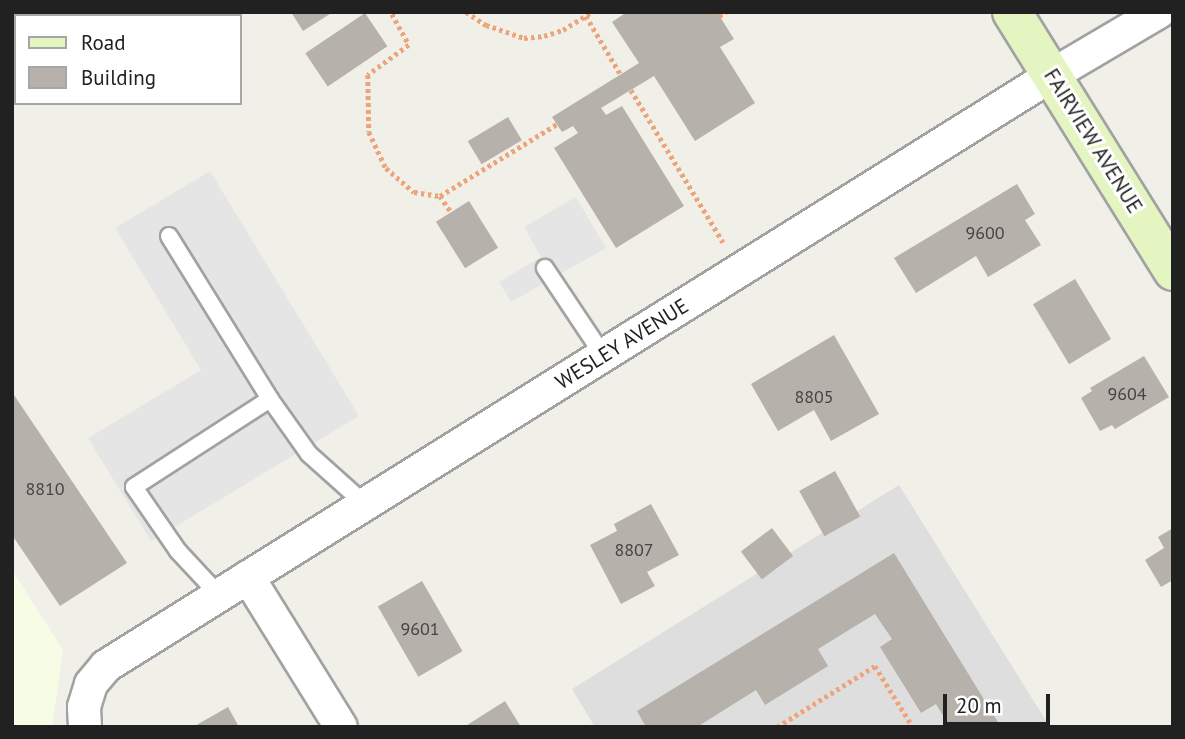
<!DOCTYPE html>
<style>
body{margin:0}
#map{position:relative;width:1185px;height:739px;overflow:hidden;background:#f0f0e8;font-family:"PT Sans",sans-serif}
div>[style]{position:absolute}
[style*='--x']{left:calc(var(--x)*1px);top:calc(var(--y)*1px);width:calc(var(--w)*1px);rotate:calc(var(--a)*1deg)}
.residential>*{inset:0;background:#dfdede}
.education>*{inset:0;background:#f7fde5}
.parking>*{inset:0;background:#e5e5e5}
.building>*{inset:0;background:#b6b2ab;transform-origin:0 0}
.path>*{height:4.5px;margin-top:-2.25px;transform-origin:0;background:repeating-linear-gradient(90deg,#eea47b 0 3.5px,transparent 0 7px)}
.roads{filter:drop-shadow(2px 0 #a2a2a2) drop-shadow(-2px 0 #a2a2a2) drop-shadow(0 2px #a2a2a2) drop-shadow(0 -2px #a2a2a2)}
.lane>*{height:16px;margin:-8px;padding:0 8px;transform-origin:8px;border-radius:8px;background:#fff}
.street>*{height:32px;margin:-16px;padding:0 16px;transform-origin:16px;border-radius:16px;background:#fff}
.secondary>*{height:38px;margin:-19px;padding:0 19px;transform-origin:19px;border-radius:19px;background:#e5f5c2}
span{translate:-50% -50%;white-space:nowrap;text-align:center;line-height:1.15;-webkit-text-stroke:6px #fff;paint-order:stroke}
.number-label{font-size:18px;color:#464544}
.number-label span{-webkit-text-stroke-width:0}
.street-label{font-size:21px;color:#212121}
.frame{position:absolute;inset:0;border:14px solid #212121;pointer-events:none}
.legend{position:absolute;left:14px;top:14px;width:228px;height:91px;box-sizing:border-box;background:#fff;border:2px solid #a6a6a6;margin:0;padding:9px 12px;list-style:none;font-size:21px;color:#212121}
.legend li{display:flex;align-items:center;gap:14px;height:35px}
.legend b{width:35px;border:2px solid #a6a6a6}
.scale{position:absolute;left:943px;top:694px;width:107px;height:32px;box-sizing:border-box;border:4px solid #212121;border-top:0;padding-left:9px;font-size:21px;line-height:24px;white-space:nowrap;color:#212121;-webkit-text-stroke:5px #fff;paint-order:stroke}
</style>
<div id="map">
<div class="residential">
<i style="clip-path:polygon(899px 485px,1050px 727px,595px 727px,572px 689px)"></i>
</div>
<div class="education">
<i style="clip-path:polygon(12px 570px,63px 650px,52px 727px,12px 727px)"></i>
</div>
<div class="parking">
<i style="clip-path:polygon(210px 171px,359px 416px,151px 541px,88px 438px,201px 370px,115px 228px)"></i>
<i style="clip-path:polygon(576px 197px,606px 248px,511px 302px,499px 282px,541px 257px,524px 227px)"></i>
</div>
<div class="building">
<i style="clip-path:polygon(291px 12px,333px 12px,303px 31px)"></i>
<i style="clip-path:polygon(627px 12px,717px 12px,734px 39px,720px 47px,755px 103px,695px 141px,654px 76px,601px 108px,606px 115px,622px 106px,684px 206px,616px 248px,554px 148px,578px 133px,573px 126px,562px 132px,552px 117px,639px 63px,612px 22px)"></i>
<i style="left:365px;top:13px;width:40px;height:72px;rotate:56deg"></i>
<i style="left:508px;top:117px;width:27px;height:47px;rotate:59deg"></i>
<i style="clip-path:polygon(1017px 184px,1035px 214px,1025px 220px,1041px 245px,988px 277px,976px 256px,916px 293px,894px 258px)"></i>
<i style="left:469px;top:201px;width:55px;height:39px;rotate:58deg"></i>
<i style="left:1075px;top:279px;width:70px;height:49px;rotate:59deg"></i>
<i style="clip-path:polygon(834px 335px,879px 414px,831px 441px,814px 410px,778px 431px,751px 384px)"></i>
<i style="clip-path:polygon(1144px 356px,1169px 397px,1115px 429px,1112px 425px,1100px 431px,1081px 398px,1092px 391px,1090px 388px)"></i>
<i style="clip-path:polygon(12px 392px,127px 563px,60px 606px,12px 535px)"></i>
<i style="left:835px;top:471px;width:52px;height:41px;rotate:61deg"></i>
<i style="clip-path:polygon(651px 504px,679px 555px,647px 572px,655px 586px,621px 604px,590px 545px,617px 531px,614px 524px)"></i>
<i style="left:772px;top:528px;width:35px;height:39px;rotate:53deg"></i>
<i style="clip-path:polygon(1173px 528px,1173px 580px,1161px 587px,1145px 560px,1164px 548px,1158px 537px)"></i>
<i style="clip-path:polygon(894px 553px,1001px 727px,950px 727px,936px 704px,921px 713px,880px 647px,892px 639px,875px 614px,818px 649px,828px 666px,765px 705px,756px 690px,697px 727px,646px 727px,637px 711px)"></i>
<i style="left:422px;top:581px;width:81px;height:51px;rotate:60deg"></i>
<i style="clip-path:polygon(505px 701px,521px 727px,464px 727px)"></i>
<i style="clip-path:polygon(228px 707px,239px 727px,193px 727px)"></i>
</div>
<div class="path">
<i style="--x:395;--y:12;--w:4;--a:146"></i>
<i style="--x:392;--y:14;--w:35;--a:61"></i>
<i style="--x:409;--y:45;--w:51;--a:143.8"></i>
<i style="--x:368;--y:75;--w:57;--a:89"></i>
<i style="--x:369;--y:132;--w:40;--a:65"></i>
<i style="--x:386;--y:168;--w:37;--a:41"></i>
<i style="--x:414;--y:192;--w:26;--a:9"></i>
<i style="--x:440;--y:196;--w:137;--a:-31.6"></i>
<i style="--x:466;--y:12;--w:24;--a:33"></i>
<i style="--x:486;--y:25;--w:40;--a:18.9"></i>
<i style="--x:524;--y:38;--w:20;--a:-6"></i>
<i style="--x:544;--y:36;--w:20;--a:-18"></i>
<i style="--x:563;--y:30;--w:34;--a:-32"></i>
<i style="--x:586;--y:16;--w:69;--a:59.3"></i>
<i style="--x:719;--y:16;--w:8;--a:-30"></i>
<i style="--x:631;--y:90;--w:178;--a:58.8"></i>
<i style="--x:440;--y:196;--w:19;--a:55"></i>
<i style="--x:777;--y:727;--w:115;--a:-31.9"></i>
<i style="--x:875;--y:666;--w:72;--a:58.1"></i>
</div>
<div class="roads">
<div class="lane">
<i style="--x:169;--y:236;--w:192;--a:58.2"></i>
<i style="--x:270;--y:399;--w:162;--a:147.1"></i>
<i style="--x:134;--y:487;--w:78;--a:55.5"></i>
<i style="--x:178;--y:551;--w:60;--a:47"></i>
<i style="--x:545;--y:268;--w:105;--a:56.3"></i>
<i style="--x:270;--y:399;--w:67;--a:54.7"></i>
<i style="--x:309;--y:454;--w:75;--a:41.8"></i>
</div>
<div class="street">
<i style="--x:248;--y:577;--w:176;--a:58.2"></i>
<i style="--x:85;--y:727;--w:20;--a:-93"></i>
<i style="--x:84;--y:707;--w:24;--a:-73"></i>
<i style="--x:91;--y:684;--w:23;--a:-50"></i>
<i style="--x:106;--y:666;--w:1115;--a:-31.99"></i>
<i style="--x:1052;--y:75;--w:124;--a:-30.5"></i>
</div>
<div class="secondary">
<i style="--x:1012;--y:12;--w:305;--a:58.1"></i>
</div>
</div>
<div class="number-label">
<span style="left:985px;top:233px">9600</span>
<span style="left:1127px;top:394px">9604</span>
<span style="left:814px;top:397px">8805</span>
<span style="left:45px;top:489px">8810</span>
<span style="left:634px;top:550px">8807</span>
<span style="left:420px;top:629px">9601</span>
</div>
<div class="street-label">
<span style="left:1093px;top:141px;rotate:58deg">FAIRVIEW AVENUE</span>
<span style="left:622px;top:344px;rotate:-32deg">WESLEY AVENUE</span>
</div>
<div class="frame"></div>
<ul class="legend">
<li><b style="height:9px;background:#e5f5c2"></b>Road</li>
<li><b style="height:19px;background:#b6b2ab"></b>Building</li>
</ul>
<div class="scale">20 m</div>
</div>
